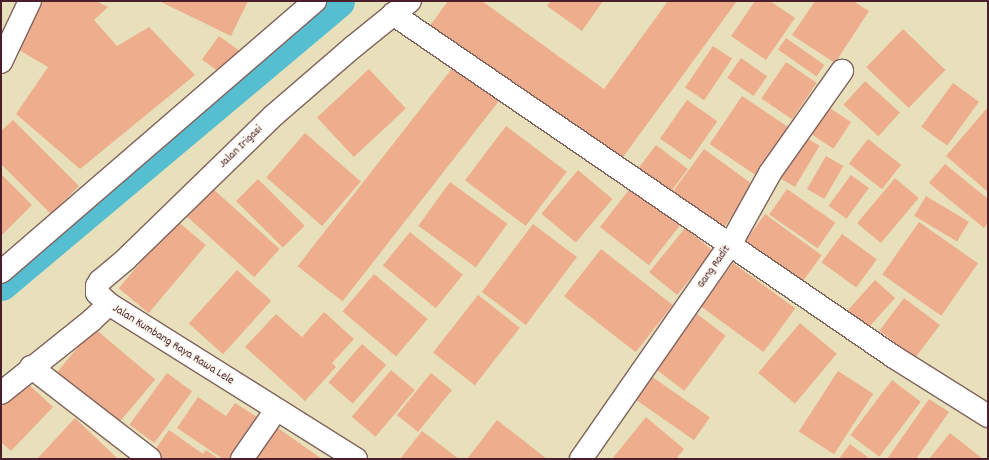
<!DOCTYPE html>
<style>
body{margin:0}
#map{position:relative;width:989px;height:460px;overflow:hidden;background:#e7e0ba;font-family:Dekko,sans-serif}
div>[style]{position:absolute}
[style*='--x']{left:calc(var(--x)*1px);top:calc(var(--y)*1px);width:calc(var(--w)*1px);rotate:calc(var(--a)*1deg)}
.canal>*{height:33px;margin:-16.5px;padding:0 16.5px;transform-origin:16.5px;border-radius:16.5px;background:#55bfd1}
.building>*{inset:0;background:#eeae8e;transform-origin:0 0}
.roads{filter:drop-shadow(1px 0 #81635d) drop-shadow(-1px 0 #81635d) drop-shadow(0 1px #81635d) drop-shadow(0 -1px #81635d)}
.street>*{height:22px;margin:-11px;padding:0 11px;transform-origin:11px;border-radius:11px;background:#fff}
.secondary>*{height:22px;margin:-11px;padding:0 11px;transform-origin:11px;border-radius:11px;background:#fff}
span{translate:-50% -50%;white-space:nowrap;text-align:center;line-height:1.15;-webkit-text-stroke:3px #f7f3e8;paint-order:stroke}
.street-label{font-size:12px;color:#4a1f2b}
.frame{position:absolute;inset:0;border:2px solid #4a1f2b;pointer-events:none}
</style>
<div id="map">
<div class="canal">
<i style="--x:1;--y:284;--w:440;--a:-40"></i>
</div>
<div class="building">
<i style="clip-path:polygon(42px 1px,96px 1px,108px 7px,94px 20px,117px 46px,149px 27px,195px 75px,80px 169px,16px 114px,48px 67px,19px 50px)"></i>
<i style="clip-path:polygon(159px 1px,248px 1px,231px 36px)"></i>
<i style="clip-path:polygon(448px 1px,482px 1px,604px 89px,668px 1px,737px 1px,618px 164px,429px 27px)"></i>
<i style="clip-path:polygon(551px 1px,603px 1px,582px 31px,547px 6px)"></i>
<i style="clip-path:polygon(755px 1px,770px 1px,795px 18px,766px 60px,731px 36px)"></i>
<i style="clip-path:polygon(815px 1px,853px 1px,869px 11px,835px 63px,792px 35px)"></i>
<i style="left:903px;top:29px;width:59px;height:53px;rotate:44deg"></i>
<i style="left:219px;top:36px;width:26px;height:29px;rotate:36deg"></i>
<i style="left:786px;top:38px;width:47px;height:14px;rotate:35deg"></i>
<i style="left:713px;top:46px;width:23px;height:50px;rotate:34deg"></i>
<i style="left:741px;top:58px;width:32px;height:24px;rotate:35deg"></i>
<i style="left:786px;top:62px;width:37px;height:44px;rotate:34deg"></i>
<i style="left:454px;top:66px;width:57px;height:254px;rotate:38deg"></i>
<i style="left:369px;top:69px;width:54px;height:71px;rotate:47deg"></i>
<i style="left:865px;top:81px;width:47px;height:32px;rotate:42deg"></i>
<i style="left:953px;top:83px;width:32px;height:54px;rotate:36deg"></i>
<i style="left:742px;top:96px;width:57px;height:58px;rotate:34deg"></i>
<i style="left:687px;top:100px;width:37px;height:47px;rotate:35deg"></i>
<i style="left:825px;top:105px;width:31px;height:32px;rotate:33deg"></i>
<i style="clip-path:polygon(988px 107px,988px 192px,946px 156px)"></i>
<i style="clip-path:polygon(13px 120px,79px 186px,51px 214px,1px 164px,1px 131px)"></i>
<i style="left:506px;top:126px;width:76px;height:68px;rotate:37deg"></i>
<i style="left:305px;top:133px;width:74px;height:59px;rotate:41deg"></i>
<i style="left:805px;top:137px;width:17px;height:48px;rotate:31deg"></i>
<i style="left:868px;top:139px;width:42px;height:31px;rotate:38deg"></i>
<i style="left:656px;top:145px;width:40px;height:33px;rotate:37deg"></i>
<i style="left:704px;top:149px;width:62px;height:56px;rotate:36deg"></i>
<i style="left:826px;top:156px;width:20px;height:38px;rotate:30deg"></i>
<i style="clip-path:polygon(945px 164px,988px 199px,988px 223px,984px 228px,929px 183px)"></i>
<i style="left:578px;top:170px;width:45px;height:57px;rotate:40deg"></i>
<i style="clip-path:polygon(1px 174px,32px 205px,1px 236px)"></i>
<i style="left:851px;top:175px;width:22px;height:38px;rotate:36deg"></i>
<i style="left:895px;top:178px;width:31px;height:59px;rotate:40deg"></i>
<i style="left:258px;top:179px;width:66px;height:31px;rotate:45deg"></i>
<i style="left:450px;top:182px;width:71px;height:54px;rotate:36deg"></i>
<i style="left:632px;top:186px;width:62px;height:52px;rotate:38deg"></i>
<i style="left:212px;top:188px;width:91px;height:38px;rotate:42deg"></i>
<i style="left:787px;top:189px;width:59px;height:31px;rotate:35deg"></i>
<i style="left:926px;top:196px;width:50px;height:23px;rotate:31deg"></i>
<i style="left:765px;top:214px;width:70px;height:43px;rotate:36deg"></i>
<i style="left:176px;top:220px;width:39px;height:89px;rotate:40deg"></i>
<i style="left:919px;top:222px;width:72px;height:64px;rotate:35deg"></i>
<i style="left:533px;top:224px;width:55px;height:85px;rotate:37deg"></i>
<i style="left:685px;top:228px;width:36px;height:57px;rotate:39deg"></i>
<i style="left:410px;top:232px;width:68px;height:43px;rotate:39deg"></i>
<i style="left:842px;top:234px;width:43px;height:35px;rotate:36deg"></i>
<i style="left:601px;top:249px;width:91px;height:60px;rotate:38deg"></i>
<i style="left:733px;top:263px;width:77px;height:54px;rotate:36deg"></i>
<i style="left:237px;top:270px;width:46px;height:72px;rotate:42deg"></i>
<i style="left:374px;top:274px;width:70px;height:49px;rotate:40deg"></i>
<i style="left:875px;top:280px;width:27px;height:45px;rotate:42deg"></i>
<i style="left:478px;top:295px;width:53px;height:73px;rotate:38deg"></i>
<i style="left:904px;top:298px;width:45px;height:41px;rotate:37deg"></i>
<i style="clip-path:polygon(324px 312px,354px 339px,332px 363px,336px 367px,305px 401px,245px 347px,276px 314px,302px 337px)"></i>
<i style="left:697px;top:314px;width:36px;height:69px;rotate:37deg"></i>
<i style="left:800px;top:323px;width:48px;height:65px;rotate:40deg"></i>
<i style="left:94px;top:328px;width:80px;height:58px;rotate:40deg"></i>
<i style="left:362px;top:344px;width:32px;height:51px;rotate:41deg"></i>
<i style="left:391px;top:370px;width:31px;height:61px;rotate:40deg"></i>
<i style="left:838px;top:371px;width:42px;height:72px;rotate:33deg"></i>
<i style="left:167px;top:373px;width:31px;height:64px;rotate:36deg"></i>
<i style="left:431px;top:373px;width:27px;height:54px;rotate:39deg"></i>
<i style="left:651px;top:376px;width:72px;height:28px;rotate:35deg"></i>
<i style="left:892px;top:380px;width:36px;height:69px;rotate:37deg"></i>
<i style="clip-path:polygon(25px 381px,53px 407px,11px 451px,1px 442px,1px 407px)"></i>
<i style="clip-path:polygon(198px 397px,226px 416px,235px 403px,257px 417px,229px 459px,223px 459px,177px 428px)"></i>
<i style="clip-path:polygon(929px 399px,949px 412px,916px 459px,887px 459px)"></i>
<i style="clip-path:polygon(646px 417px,684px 449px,676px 459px,612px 459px)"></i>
<i style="clip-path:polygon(75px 418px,118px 459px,37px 459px)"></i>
<i style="clip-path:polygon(497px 420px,547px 459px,467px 459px)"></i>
<i style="clip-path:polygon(275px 426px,322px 459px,251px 459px)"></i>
<i style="clip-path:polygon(169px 430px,203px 454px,206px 450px,219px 459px,159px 459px,152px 454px)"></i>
<i style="clip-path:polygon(422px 431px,459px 459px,400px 459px)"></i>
<i style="clip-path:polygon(950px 433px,983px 459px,929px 459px)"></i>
<i style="clip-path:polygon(850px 444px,870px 459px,839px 459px)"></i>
</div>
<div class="roads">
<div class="street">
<i style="--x:393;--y:14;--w:607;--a:34.4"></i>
<i style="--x:894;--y:357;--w:111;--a:32.1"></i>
<i style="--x:1;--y:272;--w:415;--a:-40.8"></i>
<i style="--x:31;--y:367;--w:150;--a:37.7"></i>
<i style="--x:1;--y:393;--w:117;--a:-38.7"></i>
<i style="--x:92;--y:320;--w:23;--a:-43"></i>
<i style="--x:242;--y:459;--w:60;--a:-55.2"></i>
<i style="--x:356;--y:459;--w:292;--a:-147.9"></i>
<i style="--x:109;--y:304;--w:16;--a:-137"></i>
<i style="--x:97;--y:293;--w:7;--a:-90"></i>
<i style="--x:97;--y:286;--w:6;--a:-59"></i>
<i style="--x:100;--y:281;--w:34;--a:-40"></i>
<i style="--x:126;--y:259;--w:205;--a:-44.2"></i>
<i style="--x:273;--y:116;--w:106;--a:-40.8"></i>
<i style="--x:353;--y:47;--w:73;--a:-38.9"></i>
<i style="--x:581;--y:459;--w:261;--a:-55.2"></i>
<i style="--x:730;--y:245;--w:82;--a:-60.9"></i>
<i style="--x:770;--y:173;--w:125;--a:-54.8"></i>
</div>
<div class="secondary">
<i style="--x:1;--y:62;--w:68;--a:-64.6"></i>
</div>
</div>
<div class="street-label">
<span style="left:241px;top:147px;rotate:-44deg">Jalan Irigasi</span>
<span style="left:714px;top:267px;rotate:-55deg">Gang Radit</span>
<span style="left:173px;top:345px;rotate:32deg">Jalan Kumbang Raya Rawa Lele</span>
</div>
<div class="frame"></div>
</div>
